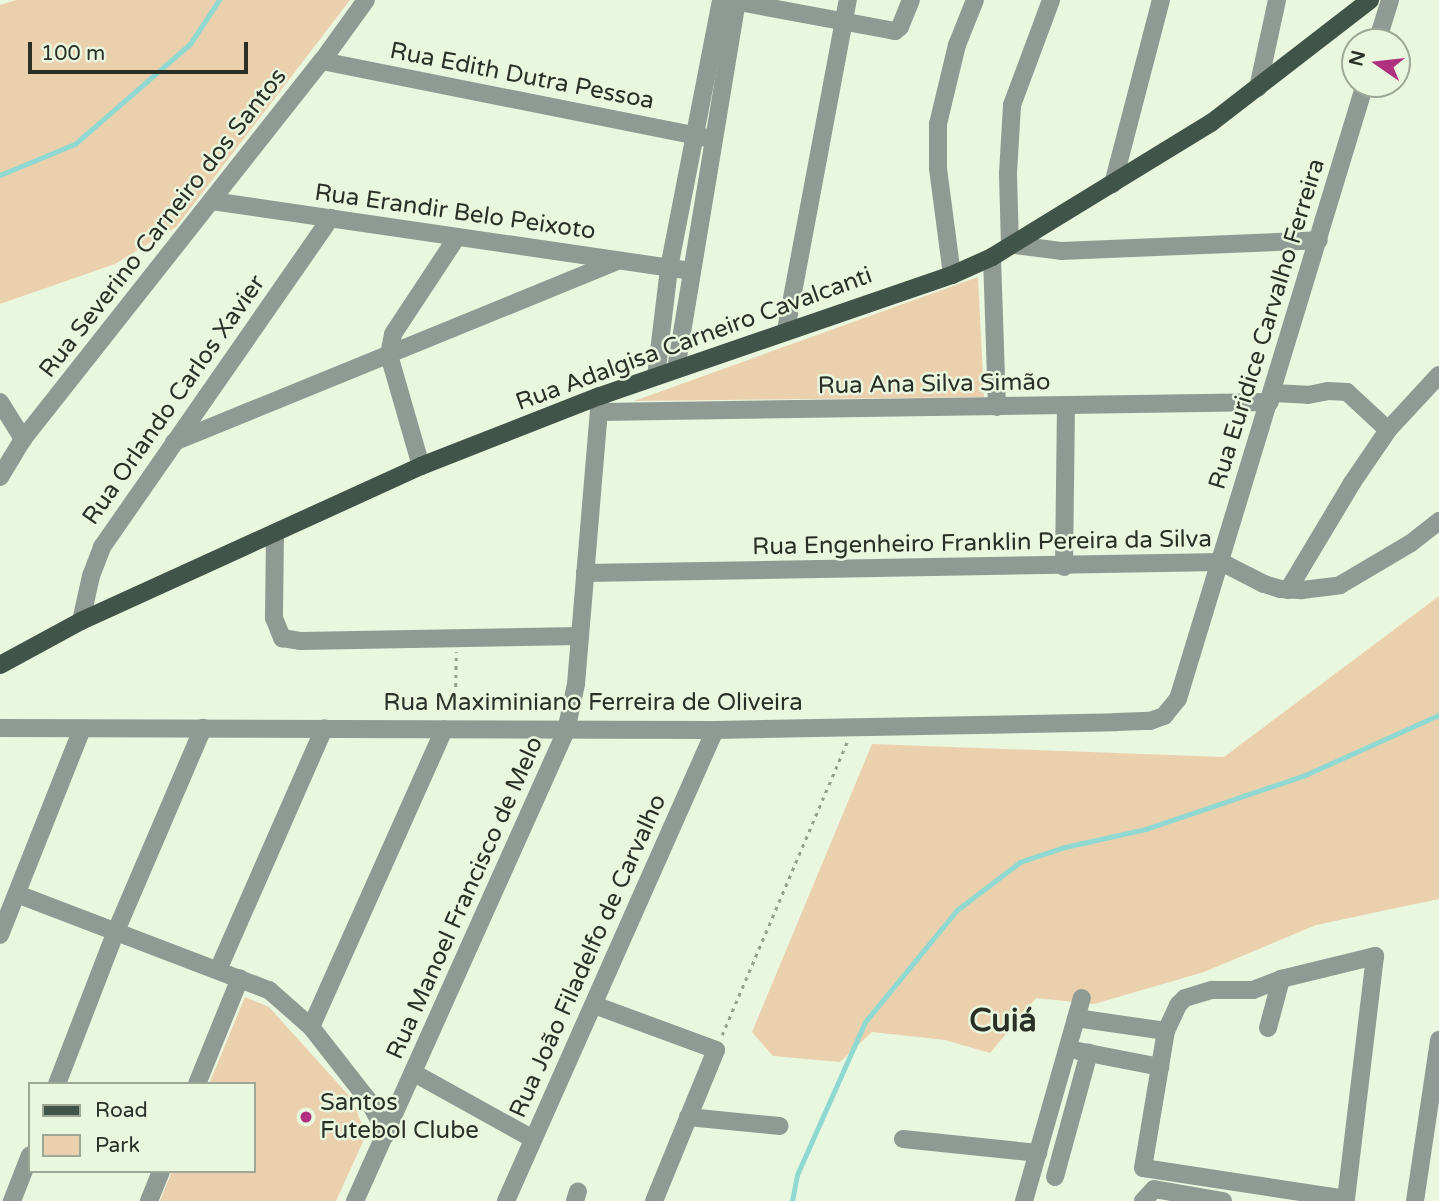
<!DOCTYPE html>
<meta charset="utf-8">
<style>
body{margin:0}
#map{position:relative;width:1439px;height:1201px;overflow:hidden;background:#eaf7df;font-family:"Varela Round",sans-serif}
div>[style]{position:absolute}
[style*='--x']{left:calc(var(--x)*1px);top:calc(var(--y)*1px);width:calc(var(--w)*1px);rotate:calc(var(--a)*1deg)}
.green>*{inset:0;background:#ebd0ae}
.stream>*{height:4.5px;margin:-2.25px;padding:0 2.25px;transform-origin:2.25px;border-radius:2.25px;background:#8fd9d2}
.path>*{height:2.5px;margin-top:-1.25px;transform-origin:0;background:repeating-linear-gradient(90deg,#97a08f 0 3.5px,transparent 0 8.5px)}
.minor>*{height:18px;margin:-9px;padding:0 9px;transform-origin:9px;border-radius:9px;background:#909a94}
.major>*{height:18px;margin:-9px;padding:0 9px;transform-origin:9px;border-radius:9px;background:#415449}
.dots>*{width:19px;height:19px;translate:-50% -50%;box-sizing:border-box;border:4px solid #eaf7df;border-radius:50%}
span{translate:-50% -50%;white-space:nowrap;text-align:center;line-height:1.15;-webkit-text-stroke:5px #eaf7df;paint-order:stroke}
.street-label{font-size:24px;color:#2b3027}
.poi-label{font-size:24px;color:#2b3027}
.left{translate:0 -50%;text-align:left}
.district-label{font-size:32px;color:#2b3027;font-weight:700}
.legend{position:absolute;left:28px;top:1082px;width:228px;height:91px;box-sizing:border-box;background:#eaf7df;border:2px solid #9ea795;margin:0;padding:9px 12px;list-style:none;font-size:21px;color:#2b3027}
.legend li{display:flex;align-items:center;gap:14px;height:35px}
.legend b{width:35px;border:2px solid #9ea795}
.north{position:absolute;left:1341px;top:28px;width:70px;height:70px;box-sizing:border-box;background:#eaf7df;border:2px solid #9ea795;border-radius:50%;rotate:284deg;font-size:19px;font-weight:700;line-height:28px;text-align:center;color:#2b3027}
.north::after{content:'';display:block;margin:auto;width:24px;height:32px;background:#ae307f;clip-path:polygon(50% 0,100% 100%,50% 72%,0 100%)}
.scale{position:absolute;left:28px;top:42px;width:220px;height:32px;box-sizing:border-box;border:4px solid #2b3027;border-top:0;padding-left:9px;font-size:21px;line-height:24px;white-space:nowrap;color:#2b3027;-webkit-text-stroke:5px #eaf7df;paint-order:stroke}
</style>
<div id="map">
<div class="green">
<i style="clip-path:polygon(16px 0,350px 0,176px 227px,115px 264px,0 304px,0 5px)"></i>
<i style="clip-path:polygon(978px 277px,984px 397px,634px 401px)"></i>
<i style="clip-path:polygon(1439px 596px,1439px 899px,1316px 925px,1204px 972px,1094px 1004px,1036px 998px,990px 1053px,945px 1040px,872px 1032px,840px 1062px,773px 1056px,752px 1032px,872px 744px,1224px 757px)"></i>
<i style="clip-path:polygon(245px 997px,269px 1007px,352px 1099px,366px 1135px,336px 1201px,160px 1201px,172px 1171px,254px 1171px,254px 1084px,209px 1084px)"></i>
</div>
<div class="stream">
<i style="--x:0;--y:175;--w:81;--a:-22.5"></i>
<i style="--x:75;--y:144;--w:152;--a:-41"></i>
<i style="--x:190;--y:44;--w:53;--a:-56.6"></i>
<i style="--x:792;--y:1201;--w:26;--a:-79"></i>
<i style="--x:797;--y:1175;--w:167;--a:-66"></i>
<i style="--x:865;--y:1022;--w:145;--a:-50.6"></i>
<i style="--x:957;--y:910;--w:79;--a:-37.3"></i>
<i style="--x:1020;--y:862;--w:47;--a:-18.4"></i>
<i style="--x:1065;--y:847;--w:83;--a:-12.5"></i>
<i style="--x:1146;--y:829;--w:166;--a:-18.7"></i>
<i style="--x:1303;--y:776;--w:149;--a:-24.2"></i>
</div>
<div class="path">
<i style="--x:455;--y:712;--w:60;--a:-89"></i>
<i style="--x:722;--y:1035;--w:319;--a:-66.9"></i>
</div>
<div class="minor">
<i style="--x:728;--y:0;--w:170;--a:10.5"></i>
<i style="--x:895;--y:31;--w:6;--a:-39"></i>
<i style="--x:900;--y:27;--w:29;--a:-68"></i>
<i style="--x:1377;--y:42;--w:44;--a:-72.8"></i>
<i style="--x:322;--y:61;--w:399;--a:11.3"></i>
<i style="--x:1258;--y:88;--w:90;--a:-77.8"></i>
<i style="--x:1113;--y:184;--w:190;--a:-75.4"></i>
<i style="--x:212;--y:201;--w:484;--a:8.3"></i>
<i style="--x:1015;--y:245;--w:46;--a:7.4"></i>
<i style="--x:1061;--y:251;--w:258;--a:-2.4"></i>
<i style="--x:1010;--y:246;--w:73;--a:-91.6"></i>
<i style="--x:1008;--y:173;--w:68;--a:-86.6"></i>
<i style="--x:1012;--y:105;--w:112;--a:-69.6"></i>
<i style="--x:992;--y:257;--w:150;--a:88.1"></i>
<i style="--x:952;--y:275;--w:108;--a:-97.5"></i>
<i style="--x:938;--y:168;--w:44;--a:-90"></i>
<i style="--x:938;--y:124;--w:81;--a:-76.5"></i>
<i style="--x:957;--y:45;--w:48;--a:-68.2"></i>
<i style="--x:786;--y:330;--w:336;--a:-79.4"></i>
<i style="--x:676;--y:369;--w:374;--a:-80.6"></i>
<i style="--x:656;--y:376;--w:109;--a:-83.1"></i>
<i style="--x:669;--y:268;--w:273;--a:-79"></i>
<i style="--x:1273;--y:393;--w:35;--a:3"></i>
<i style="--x:1308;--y:395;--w:20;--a:-11"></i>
<i style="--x:1328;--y:391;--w:19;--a:3"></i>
<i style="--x:1347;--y:392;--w:56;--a:42.8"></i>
<i style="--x:1388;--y:430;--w:75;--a:-47.2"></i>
<i style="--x:0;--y:402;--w:44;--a:58.1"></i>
<i style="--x:599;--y:412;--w:671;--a:-0.85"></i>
<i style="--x:174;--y:442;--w:479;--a:-22.2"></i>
<i style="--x:421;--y:466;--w:116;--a:-106.1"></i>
<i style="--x:389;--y:355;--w:21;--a:-79"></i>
<i style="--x:393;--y:334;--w:116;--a:-56.6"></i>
<i style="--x:0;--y:477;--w:44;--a:-58.8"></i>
<i style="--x:23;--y:439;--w:482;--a:-51.7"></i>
<i style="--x:322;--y:61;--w:75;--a:-54.2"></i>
<i style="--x:275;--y:533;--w:85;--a:90.7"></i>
<i style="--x:274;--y:618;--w:22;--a:68"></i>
<i style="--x:282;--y:638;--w:18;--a:9"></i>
<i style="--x:300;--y:641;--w:280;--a:-1"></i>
<i style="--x:1064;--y:567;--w:161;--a:-89.3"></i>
<i style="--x:585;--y:573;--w:636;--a:-0.99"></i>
<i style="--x:1221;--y:562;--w:48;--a:27.1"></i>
<i style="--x:1264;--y:584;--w:17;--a:17"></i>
<i style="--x:1280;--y:589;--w:22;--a:3"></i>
<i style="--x:1302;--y:590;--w:38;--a:-7"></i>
<i style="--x:1340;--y:585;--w:82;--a:-30.6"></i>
<i style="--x:1411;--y:543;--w:36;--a:-38"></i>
<i style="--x:1288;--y:590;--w:125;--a:-59.1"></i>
<i style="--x:1352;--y:483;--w:64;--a:-55.8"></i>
<i style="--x:81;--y:621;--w:46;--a:-77.5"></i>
<i style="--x:91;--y:576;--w:31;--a:-69"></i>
<i style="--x:102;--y:547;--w:401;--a:-55.2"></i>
<i style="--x:0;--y:728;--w:715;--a:0.16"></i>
<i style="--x:715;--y:730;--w:401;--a:-1.1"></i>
<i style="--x:1116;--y:722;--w:34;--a:-2"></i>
<i style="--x:1150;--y:721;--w:15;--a:-20"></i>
<i style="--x:1164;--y:716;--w:22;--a:-51"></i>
<i style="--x:1178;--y:699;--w:643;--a:-73.09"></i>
<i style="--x:17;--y:894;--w:270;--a:20.9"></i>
<i style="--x:269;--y:990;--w:56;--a:41.4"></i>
<i style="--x:311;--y:1027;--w:93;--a:52"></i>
<i style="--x:368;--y:1100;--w:39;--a:61"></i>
<i style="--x:0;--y:935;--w:222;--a:-68.3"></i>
<i style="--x:1375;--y:956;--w:245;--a:96.8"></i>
<i style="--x:1346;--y:1199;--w:205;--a:-171.3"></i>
<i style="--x:1143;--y:1168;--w:139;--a:-80.5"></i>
<i style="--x:1166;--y:1031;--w:29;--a:-65"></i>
<i style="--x:1178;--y:1005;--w:10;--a:-45"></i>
<i style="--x:1185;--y:998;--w:28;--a:-17"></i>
<i style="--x:1212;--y:990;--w:41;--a:0"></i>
<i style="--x:1253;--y:990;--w:30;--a:-21"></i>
<i style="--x:1281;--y:979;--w:97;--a:-13.7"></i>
<i style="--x:218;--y:970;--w:264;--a:-66.3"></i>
<i style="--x:594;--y:1005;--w:130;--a:20.2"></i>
<i style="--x:716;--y:1050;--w:163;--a:112.3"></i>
<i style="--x:1076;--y:1018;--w:91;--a:8.2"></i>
<i style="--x:311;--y:1027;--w:326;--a:-65.9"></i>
<i style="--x:1268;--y:1028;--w:51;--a:-75.1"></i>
<i style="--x:1078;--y:1051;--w:84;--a:11"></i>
<i style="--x:414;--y:1073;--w:136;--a:29"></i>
<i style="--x:57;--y:1084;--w:164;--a:-68.9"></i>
<i style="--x:116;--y:931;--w:221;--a:-66.8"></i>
<i style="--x:197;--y:1084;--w:114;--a:-67.9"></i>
<i style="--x:688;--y:1117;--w:92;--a:5.6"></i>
<i style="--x:903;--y:1139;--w:136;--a:5.9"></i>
<i style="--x:1055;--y:1177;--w:129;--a:-74.7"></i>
<i style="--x:12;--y:1201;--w:49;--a:-68.6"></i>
<i style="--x:149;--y:1201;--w:32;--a:-68"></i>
<i style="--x:355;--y:1201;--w:515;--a:-65.82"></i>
<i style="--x:566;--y:731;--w:48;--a:-78"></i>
<i style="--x:576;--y:684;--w:289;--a:-85.2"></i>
<i style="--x:506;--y:1201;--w:515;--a:-66.07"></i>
<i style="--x:575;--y:1201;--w:10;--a:-73"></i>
<i style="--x:1024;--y:1201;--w:211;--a:-74.1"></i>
<i style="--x:1143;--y:1201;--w:16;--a:-47"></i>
<i style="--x:1154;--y:1189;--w:70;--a:9.9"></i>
<i style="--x:1415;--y:1201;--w:163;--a:-81.5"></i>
</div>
<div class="major">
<i style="--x:0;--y:665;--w:92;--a:-28.5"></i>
<i style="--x:81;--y:621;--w:374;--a:-24.5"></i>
<i style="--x:421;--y:466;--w:192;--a:-21.4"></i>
<i style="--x:600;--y:396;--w:372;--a:-19"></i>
<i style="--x:952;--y:275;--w:44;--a:-24.2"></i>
<i style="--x:992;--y:257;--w:257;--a:-31.5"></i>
<i style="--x:1211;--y:123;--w:201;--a:-37.7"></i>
</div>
<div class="dots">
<i style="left:306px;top:1117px;background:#ae307f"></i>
</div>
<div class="street-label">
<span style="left:522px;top:76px;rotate:11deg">Rua Edith Dutra Pessoa</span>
<span style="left:455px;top:212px;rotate:8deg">Rua Erandir Belo Peixoto</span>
<span style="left:163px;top:223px;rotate:-52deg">Rua Severino Carneiro dos Santos</span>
<span style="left:1267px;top:324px;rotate:-73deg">Rua Euridice Carvalho Ferreira</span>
<span style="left:694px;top:339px;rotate:-20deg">Rua Adalgisa Carneiro Cavalcanti</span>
<span style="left:934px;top:384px;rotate:-1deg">Rua Ana Silva Simão</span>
<span style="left:174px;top:400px;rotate:-55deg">Rua Orlando Carlos Xavier</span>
<span style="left:982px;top:543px;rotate:-1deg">Rua Engenheiro Franklin Pereira da Silva</span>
<span style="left:593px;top:703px">Rua Maximiniano Ferreira de Oliveira</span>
<span style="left:465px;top:898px;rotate:-66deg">Rua Manoel Francisco de Melo</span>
<span style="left:588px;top:956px;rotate:-66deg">Rua João Filadelfo de Carvalho</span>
</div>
<div class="poi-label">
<span class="left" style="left:320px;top:1117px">Santos<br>Futebol Clube</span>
</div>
<div class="district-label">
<span style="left:1003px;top:1021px">Cuiá</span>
</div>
<ul class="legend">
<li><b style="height:9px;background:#415449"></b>Road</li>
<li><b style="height:19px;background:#ebd0ae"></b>Park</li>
</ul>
<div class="north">N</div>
<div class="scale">100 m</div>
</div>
